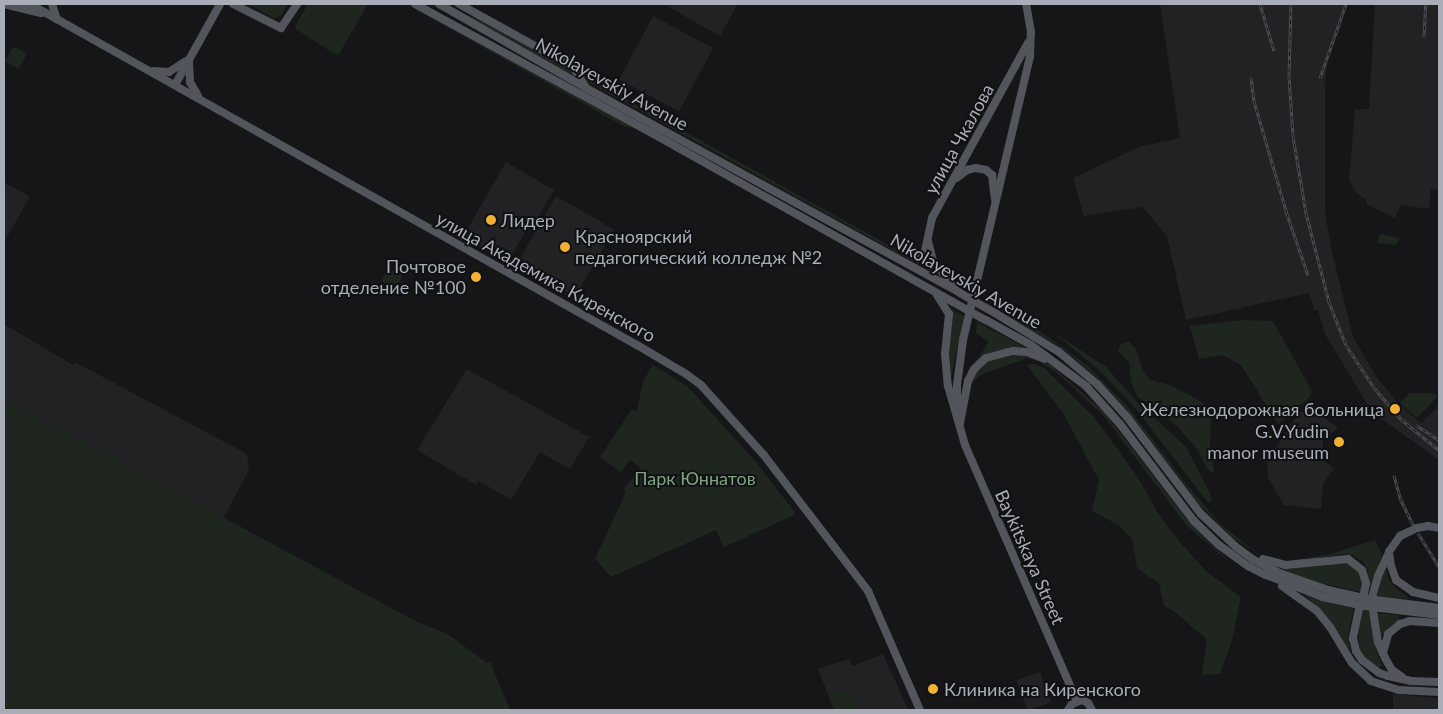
<!DOCTYPE html>
<meta charset="utf-8">
<style>
body{margin:0}
#map{position:relative;width:1443px;height:714px;overflow:hidden;background:#161618;font-family:Lato,sans-serif}
div>[style]{position:absolute}
[style*='--x']{left:calc(var(--x)*1px);top:calc(var(--y)*1px);width:calc(var(--w)*1px);rotate:calc(var(--a)*1deg)}
.built>*{inset:0;background:#222225;transform-origin:0 0}
.green>*{inset:0;background:#1e261f;transform-origin:0 0}
.major>*{height:8px;margin:-4px;padding:0 4px;transform-origin:4px;border-radius:4px;background:#53555c}
.rail>*{height:3px;margin-top:-1.5px;transform-origin:0;background:repeating-linear-gradient(90deg,#111113 0 4px,#4a4c52 0 8px);box-sizing:border-box;border-block:1px solid #4a4c52}
.major-bridge>*{height:8px;margin:-4px;padding:0 4px;transform-origin:4px;border-radius:4px;background:#53555c}
.dots>*{width:14px;height:14px;translate:-50% -50%;box-sizing:border-box;border:2px solid #111113;border-radius:50%}
span{translate:-50% -50%;white-space:nowrap;text-align:center;line-height:1.15;-webkit-text-stroke:4px #111113;paint-order:stroke}
.street-label{font-size:18px;color:#a8adb8}
.poi-label{font-size:18px;color:#a8adb8}
.left{translate:0 -50%;text-align:left}
.right{translate:-100% -50%;text-align:right}
.park-label{font-size:18px;color:#7fa381}
.frame{position:absolute;inset:0;border:5px solid #a8adb8;pointer-events:none}
</style>
<div id="map">
<div class="built">
<i style="clip-path:polygon(663px 4px,738px 4px,720px 36px)"></i>
<i style="clip-path:polygon(1160px 4px,1346px 4px,1328px 52px,1325px 85px,1325px 214px,1333px 256px,1353px 337px,1378px 379px,1398px 403px,1421px 423px,1439px 406px,1439px 460px,1372px 412px,1325px 334px,1318px 310px,1315px 311px,1309px 293px,1186px 320px,1167px 236px,1143px 207px,1084px 216px,1073px 178px,1139px 147px,1180px 138px)"></i>
<i style="clip-path:polygon(1375px 4px,1439px 4px,1439px 190px,1431px 189px,1429px 209px,1401px 205px,1395px 218px,1366px 204px,1367px 200px,1357px 194px,1349px 180px,1355px 109px,1369px 109px)"></i>
<i style="left:653px;top:16px;width:68px;height:72px;rotate:28deg"></i>
<i style="clip-path:polygon(506px 162px,554px 190px,535px 222px,529px 225px,507px 263px,463px 237px)"></i>
<i style="clip-path:polygon(4px 182px,30px 197px,4px 242px)"></i>
<i style="left:556px;top:196px;width:67px;height:78px;rotate:30deg"></i>
<i style="clip-path:polygon(4px 324px,73px 365px,75px 362px,247px 454px,249px 470px,223px 519px,4px 399px)"></i>
<i style="clip-path:polygon(467px 369px,589px 437px,570px 469px,540px 452px,511px 500px,479px 481px,476px 485px,417px 450px)"></i>
<i style="clip-path:polygon(1309px 405px,1338px 428px,1323px 440px,1323px 459px,1334px 469px,1323px 484px,1321px 509px,1284px 505px,1268px 478px,1267px 461px,1296px 417px)"></i>
<i style="clip-path:polygon(883px 654px,908px 710px,834px 710px,818px 669px,849px 659px,853px 666px)"></i>
<i style="left:1040px;top:672px;width:32px;height:25px;rotate:70deg"></i>
<i style="clip-path:polygon(1393px 694px,1439px 698px,1439px 710px,1393px 710px)"></i>
</div>
<div class="green">
<i style="clip-path:polygon(248px 4px,288px 4px,281px 16px,273px 18px)"></i>
<i style="clip-path:polygon(308px 4px,368px 4px,339px 54px,333px 53px,296px 29px,295px 26px)"></i>
<i style="clip-path:polygon(417px 10px,431px 16px,634px 128px,625px 127px)"></i>
<i style="clip-path:polygon(463px 14px,485px 22px,569px 69px,577px 80px)"></i>
<i style="clip-path:polygon(16px 47px,27px 54px,18px 69px,5px 61px,12px 48px)"></i>
<i style="clip-path:polygon(583px 75px,933px 270px,936px 274px,586px 81px)"></i>
<i style="clip-path:polygon(1380px 234px,1400px 238px,1395px 245px,1377px 243px)"></i>
<i style="left:389px;top:268px;width:16px;height:15px;rotate:30deg"></i>
<i style="clip-path:polygon(948px 307px,965px 316px,950px 381px,948px 368px)"></i>
<i style="clip-path:polygon(1004px 312px,1037px 329px,1088px 366px,1128px 407px,1184px 481px,1220px 524px,1257px 553px,1288px 561px,1330px 554px,1375px 540px,1382px 555px,1370px 595px,1367px 595px,1370px 584px,1367px 568px,1363px 562px,1352px 555px,1343px 554px,1292px 562px,1279px 561px,1255px 552px,1233px 538px,1199px 504px,1126px 409px,1096px 377px,1060px 347px,1015px 321px)"></i>
<i style="clip-path:polygon(1242px 320px,1273px 321px,1312px 391px,1309px 398px,1278px 424px,1241px 365px,1223px 355px,1199px 359px,1190px 326px)"></i>
<i style="clip-path:polygon(977px 322px,1028px 349px,986px 355px,969px 371px,989px 342px,976px 333px)"></i>
<i style="clip-path:polygon(1053px 332px,1106px 367px,1147px 413px,1155px 418px,1186px 447px,1211px 495px,1212px 501px,1208px 503px,1195px 486px,1137px 410px,1101px 372px)"></i>
<i style="clip-path:polygon(1129px 342px,1136px 349px,1142px 368px,1150px 380px,1170px 385px,1193px 397px,1203px 403px,1211px 414px,1210px 449px,1215px 474px,1207px 469px,1197px 449px,1179px 428px,1155px 407px,1138px 398px,1131px 382px,1129px 362px,1118px 352px,1120px 344px)"></i>
<i style="clip-path:polygon(1030px 353px,1052px 366px,1105px 413px,1186px 518px,1211px 545px,1230px 560px,1220px 554px,1187px 526px,1103px 415px,1056px 372px,1039px 361px,1027px 358px,980px 375px,972px 384px,970px 383px,973px 376px,987px 361px,1007px 355px)"></i>
<i style="clip-path:polygon(1034px 364px,1044px 368px,1093px 416px,1137px 476px,1158px 513px,1179px 541px,1206px 571px,1241px 597px,1232px 641px,1220px 674px,1202px 675px,1207px 639px,1172px 610px,1164px 606px,1159px 583px,1137px 568px,1132px 539px,1120px 526px,1092px 511px,1099px 480px,1063px 413px,1027px 365px)"></i>
<i style="clip-path:polygon(653px 365px,688px 387px,756px 462px,796px 514px,724px 547px,716px 530px,611px 577px,595px 559px,626px 492px,623px 490px,640px 468px,630px 460px,621px 472px,600px 457px,632px 409px,637px 411px,643px 381px)"></i>
<i style="clip-path:polygon(1410px 393px,1433px 393px,1438px 396px,1417px 418px,1400px 403px)"></i>
<i style="clip-path:polygon(4px 399px,419px 623px,446px 633px,487px 663px,490px 662px,510px 710px,4px 710px)"></i>
<i style="clip-path:polygon(1344px 562px,1351px 564px,1361px 574px,1361px 592px,1306px 580px,1277px 568px,1293px 568px)"></i>
<i style="clip-path:polygon(1385px 566px,1389px 579px,1396px 589px,1407px 596px,1408px 599px,1377px 596px)"></i>
<i style="clip-path:polygon(1305px 595px,1354px 609px,1348px 633px,1350px 652px,1320px 611px)"></i>
<i style="clip-path:polygon(1363px 610px,1369px 612px,1375px 645px,1382px 666px,1379px 667px,1368px 661px,1359px 648px,1358px 628px)"></i>
<i style="clip-path:polygon(1375px 613px,1399px 615px,1399px 620px,1386px 629px,1381px 637px)"></i>
<i style="clip-path:polygon(847px 690px,851px 691px,859px 710px,837px 710px,832px 696px)"></i>
</div>
<div class="major">
<i style="--x:4;--y:4;--w:38;--a:14"></i>
<i style="--x:30;--y:4;--w:696;--a:29.33"></i>
<i style="--x:637;--y:345;--w:57;--a:30.6"></i>
<i style="--x:686;--y:374;--w:19;--a:36"></i>
<i style="--x:701;--y:385;--w:93;--a:48.1"></i>
<i style="--x:763;--y:454;--w:173;--a:52.5"></i>
<i style="--x:868;--y:591;--w:130;--a:66.4"></i>
<i style="--x:52;--y:4;--w:16;--a:72"></i>
<i style="--x:233;--y:4;--w:54;--a:26.6"></i>
<i style="--x:281;--y:28;--w:29;--a:-56"></i>
<i style="--x:415;--y:4;--w:268;--a:28.6"></i>
<i style="--x:650;--y:132;--w:347;--a:29.3"></i>
<i style="--x:439;--y:4;--w:169;--a:29.7"></i>
<i style="--x:586;--y:88;--w:426;--a:28.7"></i>
<i style="--x:459;--y:4;--w:130;--a:28.9"></i>
<i style="--x:573;--y:67;--w:22;--a:58"></i>
<i style="--x:189;--y:62;--w:20;--a:87"></i>
<i style="--x:190;--y:82;--w:16;--a:60"></i>
<i style="--x:154;--y:71;--w:15;--a:4"></i>
<i style="--x:169;--y:72;--w:20;--a:-33"></i>
<i style="--x:175;--y:85;--w:93;--a:-60.9"></i>
<i style="--x:957;--y:178;--w:13;--a:-39"></i>
<i style="--x:967;--y:170;--w:9;--a:-13"></i>
<i style="--x:976;--y:168;--w:10;--a:11"></i>
<i style="--x:986;--y:170;--w:8;--a:40"></i>
<i style="--x:992;--y:175;--w:24;--a:83"></i>
<i style="--x:928;--y:241;--w:21;--a:76"></i>
<i style="--x:933;--y:261;--w:35;--a:51"></i>
<i style="--x:916;--y:256;--w:7;--a:-8"></i>
<i style="--x:923;--y:255;--w:4;--a:-63"></i>
<i style="--x:925;--y:251;--w:34;--a:-78"></i>
<i style="--x:932;--y:218;--w:200;--a:-61.3"></i>
<i style="--x:937;--y:295;--w:22;--a:58"></i>
<i style="--x:949;--y:314;--w:40;--a:95.7"></i>
<i style="--x:945;--y:354;--w:32;--a:85"></i>
<i style="--x:948;--y:386;--w:61;--a:73.9"></i>
<i style="--x:965;--y:445;--w:279;--a:66.4"></i>
<i style="--x:990;--y:310;--w:81;--a:31.3"></i>
<i style="--x:1059;--y:352;--w:50;--a:40.1"></i>
<i style="--x:1097;--y:384;--w:45;--a:47.7"></i>
<i style="--x:1127;--y:417;--w:122;--a:52.7"></i>
<i style="--x:1201;--y:514;--w:48;--a:43.3"></i>
<i style="--x:1236;--y:547;--w:22;--a:36"></i>
<i style="--x:1254;--y:560;--w:31;--a:27"></i>
<i style="--x:1282;--y:574;--w:49;--a:19.2"></i>
<i style="--x:986;--y:320;--w:51;--a:29.1"></i>
<i style="--x:1031;--y:345;--w:69;--a:36.7"></i>
<i style="--x:1086;--y:386;--w:51;--a:48.2"></i>
<i style="--x:1120;--y:424;--w:122;--a:52.7"></i>
<i style="--x:1194;--y:521;--w:35;--a:44"></i>
<i style="--x:1219;--y:545;--w:36;--a:36"></i>
<i style="--x:1248;--y:566;--w:20;--a:27"></i>
<i style="--x:1266;--y:575;--w:61;--a:21.1"></i>
<i style="--x:957;--y:405;--w:20;--a:-90"></i>
<i style="--x:957;--y:385;--w:45;--a:-82.4"></i>
<i style="--x:963;--y:340;--w:292;--a:-76.7"></i>
<i style="--x:1030;--y:56;--w:24;--a:-88"></i>
<i style="--x:1031;--y:32;--w:28;--a:-100"></i>
<i style="--x:960;--y:423;--w:43;--a:-79.2"></i>
<i style="--x:968;--y:381;--w:13;--a:-63"></i>
<i style="--x:974;--y:369;--w:16;--a:-43"></i>
<i style="--x:986;--y:358;--w:28;--a:-15"></i>
<i style="--x:1013;--y:351;--w:14;--a:4"></i>
<i style="--x:1027;--y:352;--w:19;--a:21"></i>
<i style="--x:1400;--y:536;--w:19;--a:125"></i>
<i style="--x:1389;--y:552;--w:14;--a:82"></i>
<i style="--x:1391;--y:566;--w:15;--a:70"></i>
<i style="--x:1396;--y:580;--w:21;--a:35"></i>
<i style="--x:1413;--y:592;--w:27;--a:13"></i>
<i style="--x:1263;--y:559;--w:24;--a:15"></i>
<i style="--x:1286;--y:565;--w:62;--a:-5.5"></i>
<i style="--x:1348;--y:559;--w:18;--a:38"></i>
<i style="--x:1362;--y:570;--w:14;--a:73"></i>
<i style="--x:1366;--y:583;--w:10;--a:101"></i>
<i style="--x:1282;--y:586;--w:43;--a:35.5"></i>
<i style="--x:1317;--y:611;--w:21;--a:51"></i>
<i style="--x:1330;--y:627;--w:42;--a:58.6"></i>
<i style="--x:1352;--y:663;--w:26;--a:43"></i>
<i style="--x:1371;--y:681;--w:29;--a:18"></i>
<i style="--x:1399;--y:690;--w:40;--a:2.9"></i>
<i style="--x:1373;--y:594;--w:19;--a:-74"></i>
<i style="--x:1378;--y:576;--w:26;--a:-65"></i>
<i style="--x:1359;--y:609;--w:30;--a:102"></i>
<i style="--x:1353;--y:638;--w:13;--a:77"></i>
<i style="--x:1356;--y:651;--w:11;--a:56"></i>
<i style="--x:1362;--y:660;--w:21;--a:37"></i>
<i style="--x:1379;--y:673;--w:9;--a:18"></i>
<i style="--x:1388;--y:676;--w:24;--a:12"></i>
<i style="--x:1411;--y:681;--w:28;--a:2"></i>
<i style="--x:1373;--y:611;--w:31;--a:81"></i>
<i style="--x:1378;--y:642;--w:17;--a:66"></i>
<i style="--x:1385;--y:658;--w:14;--a:60"></i>
<i style="--x:1392;--y:670;--w:12;--a:35"></i>
<i style="--x:1383;--y:653;--w:20;--a:-75"></i>
<i style="--x:1388;--y:634;--w:16;--a:-40"></i>
<i style="--x:1400;--y:624;--w:10;--a:-17"></i>
<i style="--x:1410;--y:621;--w:29;--a:4"></i>
<i style="--x:1068;--y:710;--w:7;--a:-56"></i>
<i style="--x:1072;--y:704;--w:11;--a:-22"></i>
<i style="--x:1082;--y:700;--w:7;--a:27"></i>
<i style="--x:1088;--y:703;--w:8;--a:60"></i>
</div>
<div class="rail">
<i style="--x:1260;--y:4;--w:49;--a:73.4"></i>
<i style="--x:1291;--y:4;--w:72;--a:91.6"></i>
<i style="--x:1289;--y:76;--w:60;--a:86.2"></i>
<i style="--x:1293;--y:136;--w:78;--a:80.4"></i>
<i style="--x:1306;--y:213;--w:92;--a:75.5"></i>
<i style="--x:1329;--y:302;--w:46;--a:68.4"></i>
<i style="--x:1346;--y:345;--w:53;--a:56.6"></i>
<i style="--x:1375;--y:389;--w:40;--a:49"></i>
<i style="--x:1401;--y:419;--w:49;--a:39.2"></i>
<i style="--x:1424;--y:37;--w:33;--a:-87"></i>
<i style="--x:1251;--y:77;--w:24;--a:83"></i>
<i style="--x:1254;--y:101;--w:118;--a:73.7"></i>
<i style="--x:1287;--y:214;--w:65;--a:71"></i>
<i style="--x:1320;--y:78;--w:78;--a:-70.6"></i>
<i style="--x:1416;--y:425;--w:27;--a:33"></i>
<i style="--x:1394;--y:475;--w:24;--a:75"></i>
<i style="--x:1400;--y:498;--w:30;--a:64"></i>
<i style="--x:1418;--y:533;--w:40;--a:58"></i>
</div>
<div class="major-bridge">
<i style="--x:960;--y:293;--w:34;--a:30"></i>
<i style="--x:953;--y:302;--w:38;--a:29"></i>
<i style="--x:1400;--y:536;--w:19;--a:-25"></i>
<i style="--x:1417;--y:528;--w:11;--a:-10"></i>
<i style="--x:1428;--y:526;--w:11;--a:10"></i>
<i style="--x:1328;--y:590;--w:41;--a:12.7"></i>
<i style="--x:1368;--y:599;--w:72;--a:7.2"></i>
<i style="--x:1323;--y:597;--w:42;--a:12.4"></i>
<i style="--x:1364;--y:606;--w:76;--a:6.8"></i>
</div>
<div class="dots">
<i style="left:491px;top:220px;background:#f2b134"></i>
<i style="left:565px;top:247px;background:#f2b134"></i>
<i style="left:476px;top:277px;background:#f2b134"></i>
<i style="left:1395px;top:409px;background:#f2b134"></i>
<i style="left:1339px;top:442px;background:#f2b134"></i>
<i style="left:933px;top:689px;background:#f2b134"></i>
</div>
<div class="street-label">
<span style="left:612px;top:84px;rotate:29deg">Nikolayevskiy Avenue</span>
<span style="left:959px;top:139px;rotate:-61deg">улица Чкалова</span>
<span style="left:546px;top:277px;rotate:29deg">улица Академика Киренского</span>
<span style="left:966px;top:281px;rotate:30deg">Nikolayevskiy Avenue</span>
<span style="left:1030px;top:557px;rotate:66deg">Baykitskaya Street</span>
</div>
<div class="poi-label">
<span class="left" style="left:501px;top:220px">Лидер</span>
<span class="left" style="left:575px;top:247px">Красноярский<br>педагогический колледж №2</span>
<span class="right" style="left:466px;top:277px">Почтовое<br>отделение №100</span>
<span class="right" style="left:1384px;top:409px">Железнодорожная больница</span>
<span class="right" style="left:1329px;top:442px">G.V.Yudin<br>manor museum</span>
<span class="left" style="left:944px;top:689px">Клиника на Киренского</span>
</div>
<div class="park-label">
<span style="left:695px;top:478px">Парк Юннатов</span>
</div>
<div class="frame"></div>
</div>
